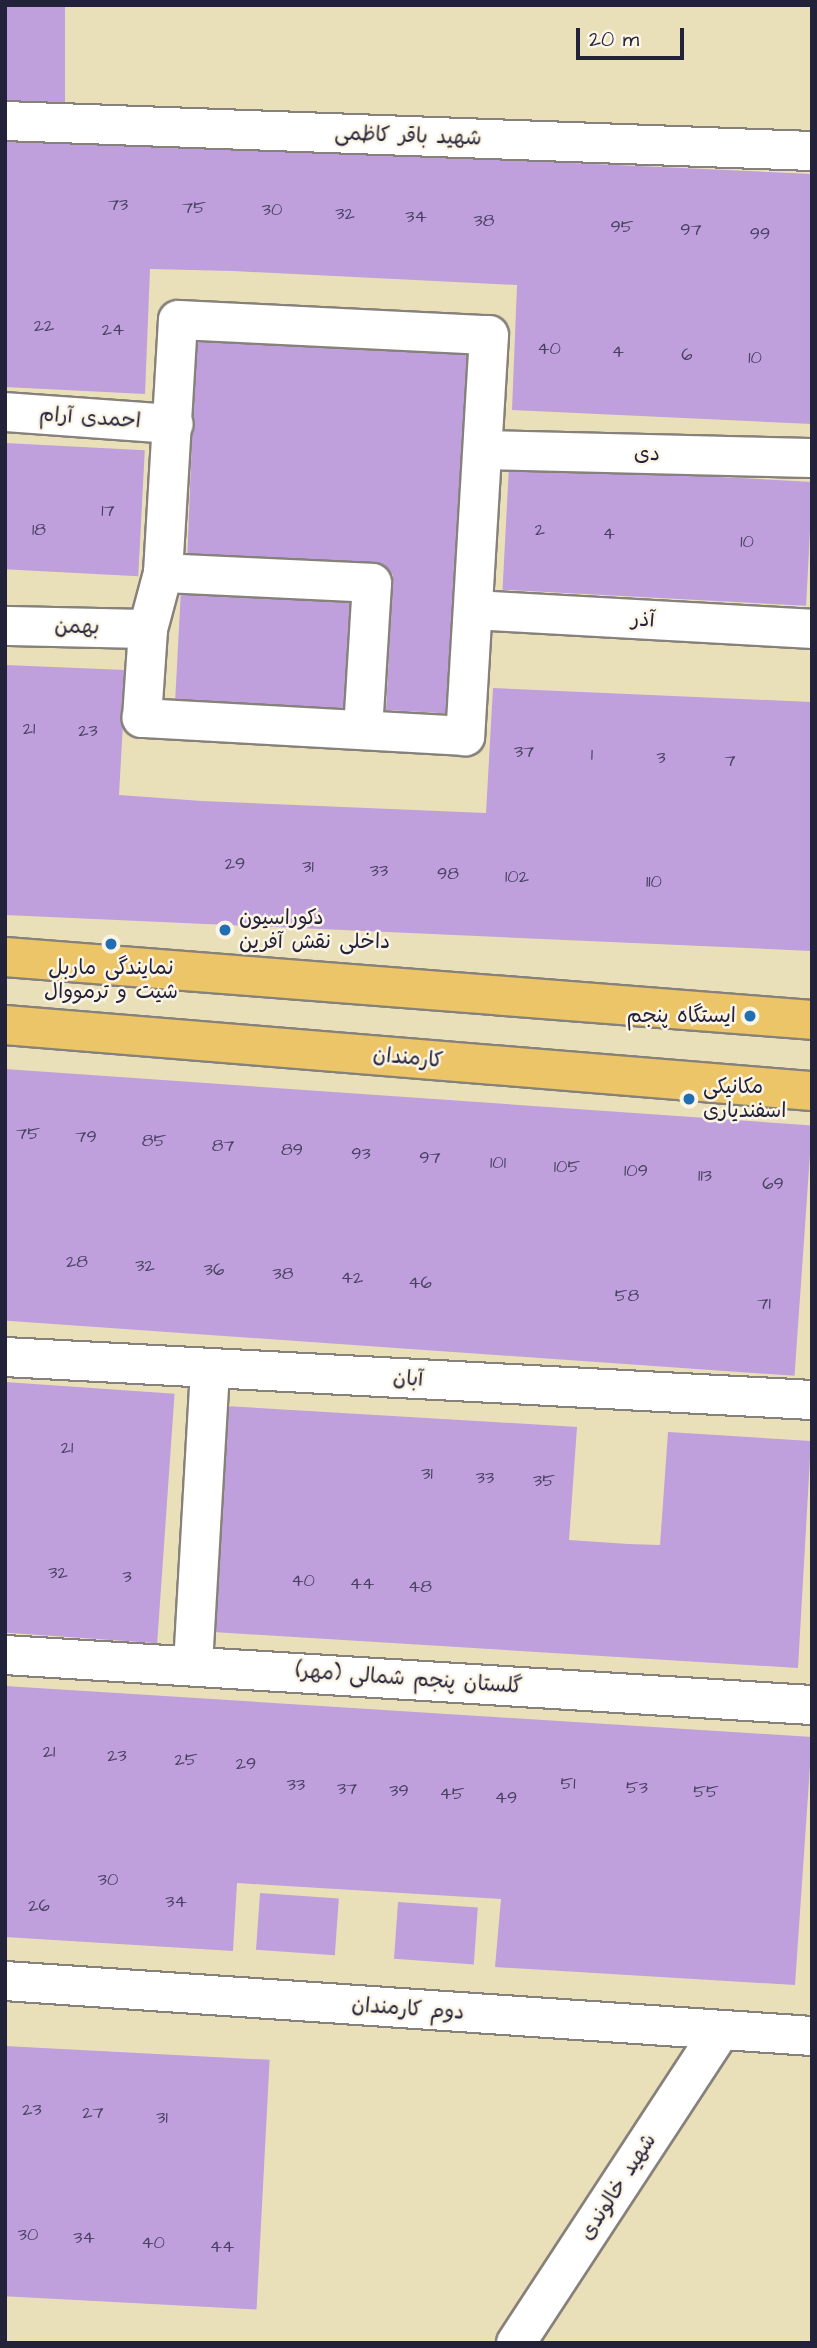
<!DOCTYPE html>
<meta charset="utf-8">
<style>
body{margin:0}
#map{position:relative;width:817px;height:2348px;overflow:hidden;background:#e9e0ba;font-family:"Architects Daughter","Playpen Sans Arabic",sans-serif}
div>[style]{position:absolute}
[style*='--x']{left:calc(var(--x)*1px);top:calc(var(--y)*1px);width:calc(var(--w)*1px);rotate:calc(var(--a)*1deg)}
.building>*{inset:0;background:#bf9fdc;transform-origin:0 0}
.roads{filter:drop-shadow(2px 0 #86817a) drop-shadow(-2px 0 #86817a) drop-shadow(0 2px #86817a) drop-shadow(0 -2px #86817a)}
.minor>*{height:38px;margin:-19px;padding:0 19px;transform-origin:19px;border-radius:19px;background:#fff}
.major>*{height:38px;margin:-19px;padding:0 19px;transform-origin:19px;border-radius:19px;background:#edc569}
.dots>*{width:19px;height:19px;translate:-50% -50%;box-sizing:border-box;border:4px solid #fcf5e5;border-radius:50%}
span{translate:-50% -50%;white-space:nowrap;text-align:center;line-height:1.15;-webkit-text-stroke:5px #fcf5e5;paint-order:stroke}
.number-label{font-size:18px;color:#494163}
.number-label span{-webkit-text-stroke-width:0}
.street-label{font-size:21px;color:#22223b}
.poi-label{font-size:21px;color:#22223b}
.left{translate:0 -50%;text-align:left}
.right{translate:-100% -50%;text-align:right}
.frame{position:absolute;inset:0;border:7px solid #22223b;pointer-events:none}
.scale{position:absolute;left:576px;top:28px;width:108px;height:32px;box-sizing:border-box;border:4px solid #22223b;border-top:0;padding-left:9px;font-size:21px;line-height:24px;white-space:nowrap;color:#22223b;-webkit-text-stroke:5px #fcf5e5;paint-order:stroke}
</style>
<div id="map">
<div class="building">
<i style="left:5px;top:5px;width:60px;height:103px"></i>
<i style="clip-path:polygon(5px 137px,812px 174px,812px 424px,512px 410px,517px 285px,233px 271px,150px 269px,145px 394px,5px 387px)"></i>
<i style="clip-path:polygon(196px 337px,471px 352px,455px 714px,386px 710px,393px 574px,187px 563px)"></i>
<i style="left:5px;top:443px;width:140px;height:126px;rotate:3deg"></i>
<i style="left:509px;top:466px;width:304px;height:124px;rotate:3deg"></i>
<i style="left:181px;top:589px;width:176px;height:113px;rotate:3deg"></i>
<i style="clip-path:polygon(5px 665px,126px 670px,119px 795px,202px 801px,486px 813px,493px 688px,812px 702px,812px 951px,5px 915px)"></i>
<i style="left:5px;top:1069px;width:809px;height:251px;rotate:4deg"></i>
<i style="left:5px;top:1382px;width:170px;height:250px;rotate:4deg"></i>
<i style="clip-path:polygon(226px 1406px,577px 1427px,569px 1540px,628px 1544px,660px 1545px,668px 1432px,811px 1441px,798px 1668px,213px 1632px)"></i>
<i style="clip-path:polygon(5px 1686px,812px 1737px,795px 1985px,495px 1967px,501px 1899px,237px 1883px,233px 1951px,5px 1937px)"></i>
<i style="left:260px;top:1893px;width:79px;height:57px;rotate:4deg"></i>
<i style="left:398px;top:1902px;width:80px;height:57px;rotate:4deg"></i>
<i style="left:5px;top:2046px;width:265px;height:250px;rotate:3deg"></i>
</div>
<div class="roads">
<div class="minor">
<i style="--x:5;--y:121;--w:808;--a:2.13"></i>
<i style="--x:178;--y:320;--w:311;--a:2.8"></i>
<i style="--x:489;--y:335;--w:402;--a:93.4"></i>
<i style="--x:465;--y:736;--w:324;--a:-176.8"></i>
<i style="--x:142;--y:718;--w:89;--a:-86.1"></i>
<i style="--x:148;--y:629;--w:58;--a:-75"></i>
<i style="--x:163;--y:573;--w:253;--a:-86.6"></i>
<i style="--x:5;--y:412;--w:169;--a:4.1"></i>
<i style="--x:483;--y:450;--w:329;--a:1.4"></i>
<i style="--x:163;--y:573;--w:209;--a:2.7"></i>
<i style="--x:372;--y:583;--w:147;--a:93.5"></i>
<i style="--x:474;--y:610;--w:339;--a:3.2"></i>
<i style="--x:5;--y:626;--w:143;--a:1.2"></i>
<i style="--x:5;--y:1357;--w:808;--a:3.05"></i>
<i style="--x:5;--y:1655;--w:809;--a:3.55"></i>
<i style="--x:193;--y:1665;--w:297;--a:-86.7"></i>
<i style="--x:5;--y:1981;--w:809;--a:3.9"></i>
<i style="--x:516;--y:2343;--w:373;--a:-56.8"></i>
</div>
<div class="major">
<i style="--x:5;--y:957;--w:809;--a:4.46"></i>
<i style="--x:5;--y:1025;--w:810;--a:4.68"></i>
</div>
</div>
<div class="dots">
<i style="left:225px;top:930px;background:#1f6fb2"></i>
<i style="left:111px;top:944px;background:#1f6fb2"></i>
<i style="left:750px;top:1016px;background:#1f6fb2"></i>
<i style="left:689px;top:1099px;background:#1f6fb2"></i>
</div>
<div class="number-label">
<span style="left:118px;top:205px">73</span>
<span style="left:194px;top:208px">75</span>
<span style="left:272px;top:210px">30</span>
<span style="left:345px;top:214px">32</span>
<span style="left:416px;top:217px">34</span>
<span style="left:484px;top:221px">38</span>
<span style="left:622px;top:227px">95</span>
<span style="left:691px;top:230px">97</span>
<span style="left:760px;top:234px">99</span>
<span style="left:44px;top:326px">22</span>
<span style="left:113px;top:330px">24</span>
<span style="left:549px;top:349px">40</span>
<span style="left:618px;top:352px">4</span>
<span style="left:687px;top:355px">6</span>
<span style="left:755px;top:358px">10</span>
<span style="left:108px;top:511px">17</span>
<span style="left:39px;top:530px">18</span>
<span style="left:540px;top:530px">2</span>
<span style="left:609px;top:534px">4</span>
<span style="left:747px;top:542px">10</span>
<span style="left:29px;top:729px">21</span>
<span style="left:88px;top:731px">23</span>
<span style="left:524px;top:752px">37</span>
<span style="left:592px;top:755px">1</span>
<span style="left:661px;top:758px">3</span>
<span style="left:730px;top:761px">7</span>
<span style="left:235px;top:864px">29</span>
<span style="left:308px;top:867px">31</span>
<span style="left:379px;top:871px">33</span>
<span style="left:448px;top:874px">98</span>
<span style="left:517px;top:877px">102</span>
<span style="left:654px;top:882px">110</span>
<span style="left:28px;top:1134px">75</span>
<span style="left:86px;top:1137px">79</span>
<span style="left:154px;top:1141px">85</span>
<span style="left:223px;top:1146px">87</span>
<span style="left:292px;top:1150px">89</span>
<span style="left:361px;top:1154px">93</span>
<span style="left:430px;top:1158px">97</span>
<span style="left:498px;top:1163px">101</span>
<span style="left:567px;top:1167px">105</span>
<span style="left:636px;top:1171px">109</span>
<span style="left:705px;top:1176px">113</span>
<span style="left:773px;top:1184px">69</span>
<span style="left:77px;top:1262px">28</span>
<span style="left:145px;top:1266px">32</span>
<span style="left:214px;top:1270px">36</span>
<span style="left:283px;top:1274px">38</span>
<span style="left:352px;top:1278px">42</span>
<span style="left:420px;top:1283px">46</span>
<span style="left:627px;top:1296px">58</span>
<span style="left:764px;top:1304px">71</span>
<span style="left:67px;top:1448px">21</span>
<span style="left:427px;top:1474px">31</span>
<span style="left:485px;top:1478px">33</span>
<span style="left:544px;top:1481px">35</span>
<span style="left:58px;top:1573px">32</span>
<span style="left:127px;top:1577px">3</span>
<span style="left:303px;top:1581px">40</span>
<span style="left:362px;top:1584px">44</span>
<span style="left:420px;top:1587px">48</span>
<span style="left:49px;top:1752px">21</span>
<span style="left:117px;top:1756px">23</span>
<span style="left:186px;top:1760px">25</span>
<span style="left:246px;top:1764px">29</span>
<span style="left:568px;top:1784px">51</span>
<span style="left:296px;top:1785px">33</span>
<span style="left:637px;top:1788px">53</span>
<span style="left:347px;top:1789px">37</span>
<span style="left:399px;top:1791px">39</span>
<span style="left:706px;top:1792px">55</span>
<span style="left:452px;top:1794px">45</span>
<span style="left:506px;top:1798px">49</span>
<span style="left:108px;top:1880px">30</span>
<span style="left:176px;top:1902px">34</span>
<span style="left:39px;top:1906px">26</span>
<span style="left:32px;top:2110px">23</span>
<span style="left:93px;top:2113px">27</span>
<span style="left:162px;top:2118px">31</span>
<span style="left:28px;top:2235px">30</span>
<span style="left:84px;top:2238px">34</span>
<span style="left:153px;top:2243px">40</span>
<span style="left:222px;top:2247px">44</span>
</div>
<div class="street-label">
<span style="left:408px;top:136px;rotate:2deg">شهید باقر کاظمی</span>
<span style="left:90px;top:418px;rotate:4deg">احمدی آرام</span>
<span style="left:647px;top:454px;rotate:1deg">دی</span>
<span style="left:643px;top:620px;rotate:3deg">آذر</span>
<span style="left:77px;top:627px;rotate:1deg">بهمن</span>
<span style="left:408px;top:1058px;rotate:5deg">کارمندان</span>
<span style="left:408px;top:1379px;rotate:3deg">آبان</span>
<span style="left:409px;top:1679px;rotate:4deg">گلستان پنجم شمالی (مهر)</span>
<span style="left:408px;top:2009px;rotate:4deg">دوم کارمندان</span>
<span style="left:618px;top:2187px;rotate:-57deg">شهید خالوندی</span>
</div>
<div class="poi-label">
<span class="left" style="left:239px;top:930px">دکوراسیون<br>داخلی نقش آفرین</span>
<span style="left:111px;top:980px">نمایندگی ماربل<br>شیت و ترمووال</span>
<span class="right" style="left:736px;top:1016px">ایستگاه پنجم</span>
<span class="left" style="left:703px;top:1099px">مکانیکی<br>اسفندیاری</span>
</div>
<div class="frame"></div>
<div class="scale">20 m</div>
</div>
